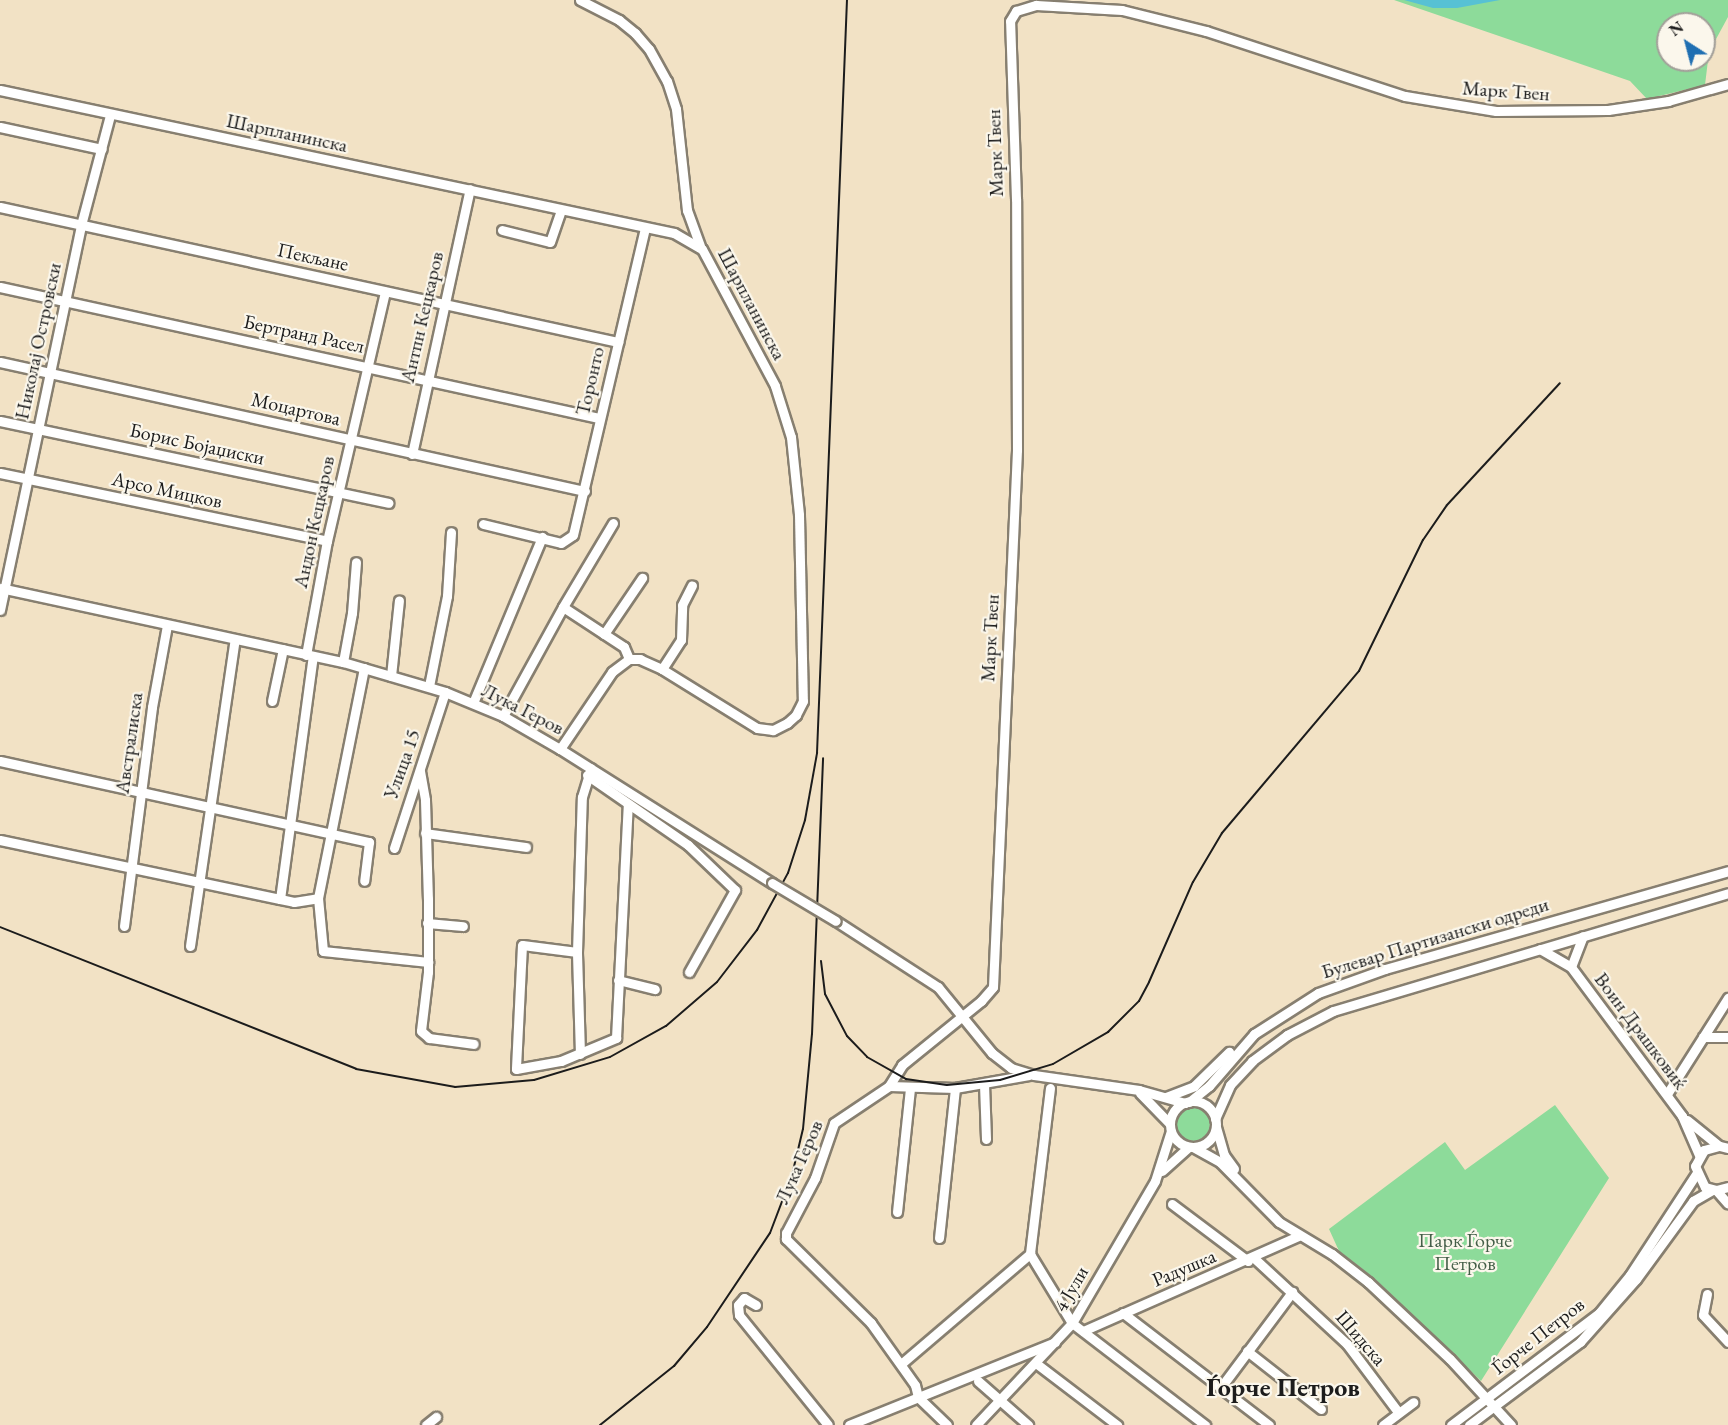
<!DOCTYPE html>
<meta charset="utf-8">
<style>
body{margin:0}
#map{position:relative;width:1728px;height:1425px;overflow:hidden;background:#f2e2c5;font-family:"EB Garamond",serif}
div>[style]{position:absolute}
[style*='--x']{left:calc(var(--x)*1px);top:calc(var(--y)*1px);width:calc(var(--w)*1px);rotate:calc(var(--a)*1deg)}
.green>*{inset:0;background:#8ddb9a}
.round{border-radius:50%}
.water>*{inset:0;background:#57c1d4}
.roads{filter:drop-shadow(2px 0 #877f70) drop-shadow(-2px 0 #877f70) drop-shadow(0 2px #877f70) drop-shadow(0 -2px #877f70)}
.minor>*{height:9px;margin:-4.5px;padding:0 4.5px;transform-origin:4.5px;border-radius:4.5px;background:#fff}
.minor>.ring{margin:-4.5px;padding:0;box-sizing:content-box;background:none;border:9px solid #fff;border-radius:50%}
.rail>*{height:2px;margin:-1px;padding:0 1px;transform-origin:1px;border-radius:1px;background:#1c1c1c}
.bridges{filter:drop-shadow(2px 0 #877f70) drop-shadow(-2px 0 #877f70) drop-shadow(0 2px #877f70) drop-shadow(0 -2px #877f70)}
.minor-bridge>*{height:9px;margin:-4.5px;padding:0 4.5px;transform-origin:4.5px;border-radius:4.5px;background:#fff}
span{translate:-50% -50%;white-space:nowrap;text-align:center;line-height:1.15;-webkit-text-stroke:4.5px #fbf7ec;paint-order:stroke}
.street-label{font-size:20px;color:#1c1c1c}
.park-label{font-size:20px;color:#445f48}
.district-label{font-size:26px;color:#1c1c1c;font-weight:700}
.north{position:absolute;left:1656px;top:12px;width:60px;height:60px;box-sizing:border-box;background:#fbf7ec;border:2px solid #a29f99;border-radius:50%;rotate:324deg;font-size:16px;font-weight:700;line-height:24px;text-align:center;color:#1c1c1c}
.north::after{content:'';display:block;margin:auto;width:21px;height:27px;background:#1f6fb2;clip-path:polygon(50% 0,100% 100%,50% 72%,0 100%)}
</style>
<div id="map">
<div class="green">
<i style="clip-path:polygon(evenodd,1394px 0,1728px 0,1728px 17px,1709px 52px,1705px 85px,1647px 99px,1630px 81px,1394px 0,1668px 24px,1704px 24px,1704px 60px,1668px 60px,1668px 24px)"></i>
<i style="clip-path:polygon(1555px 1105px,1609px 1178px,1481px 1381px,1375px 1279px,1339px 1251px,1329px 1229px,1445px 1142px,1465px 1170px)"></i>
<i class="round" style="left:1176px;top:1107px;width:34px;height:34px"></i>
</div>
<div class="water">
<i style="clip-path:polygon(1404px 0,1500px 0,1457px 8px,1433px 8px)"></i>
</div>
<div class="roads">
<div class="minor">
<i style="--x:580;--y:0;--w:44;--a:27.1"></i>
<i style="--x:619;--y:20;--w:21;--a:39"></i>
<i style="--x:635;--y:33;--w:21;--a:49"></i>
<i style="--x:649;--y:49;--w:37;--a:61"></i>
<i style="--x:667;--y:81;--w:29;--a:72"></i>
<i style="--x:676;--y:109;--w:102;--a:83.8"></i>
<i style="--x:687;--y:210;--w:38;--a:70"></i>
<i style="--x:0;--y:90;--w:689;--a:11.98"></i>
<i style="--x:674;--y:233;--w:32;--a:30"></i>
<i style="--x:702;--y:249;--w:155;--a:61.9"></i>
<i style="--x:775;--y:386;--w:53;--a:72.6"></i>
<i style="--x:791;--y:437;--w:78;--a:84.1"></i>
<i style="--x:799;--y:515;--w:186;--a:88.8"></i>
<i style="--x:803;--y:701;--w:16;--a:117"></i>
<i style="--x:796;--y:715;--w:12;--a:138"></i>
<i style="--x:787;--y:723;--w:16;--a:153"></i>
<i style="--x:773;--y:730;--w:16;--a:-173"></i>
<i style="--x:757;--y:728;--w:112;--a:-148.2"></i>
<i style="--x:662;--y:669;--w:24;--a:-156"></i>
<i style="--x:640;--y:659;--w:11;--a:180"></i>
<i style="--x:629;--y:659;--w:21;--a:143"></i>
<i style="--x:612;--y:672;--w:93;--a:124"></i>
<i style="--x:0;--y:127;--w:104;--a:12.2"></i>
<i style="--x:0;--y:207;--w:633;--a:12.32"></i>
<i style="--x:502;--y:230;--w:49;--a:14"></i>
<i style="--x:550;--y:242;--w:34;--a:-71"></i>
<i style="--x:0;--y:287;--w:613;--a:12.34"></i>
<i style="--x:0;--y:362;--w:599;--a:12.44"></i>
<i style="--x:0;--y:421;--w:397;--a:11.9"></i>
<i style="--x:412;--y:454;--w:271;--a:-77.7"></i>
<i style="--x:0;--y:473;--w:334;--a:11.7"></i>
<i style="--x:613;--y:523;--w:98;--a:120.8"></i>
<i style="--x:563;--y:607;--w:73;--a:33.3"></i>
<i style="--x:624;--y:647;--w:13;--a:67"></i>
<i style="--x:483;--y:524;--w:80;--a:13.7"></i>
<i style="--x:561;--y:543;--w:14;--a:-34"></i>
<i style="--x:573;--y:535;--w:315;--a:-76.8"></i>
<i style="--x:0;--y:588;--w:351;--a:12.2"></i>
<i style="--x:343;--y:662;--w:106;--a:16.4"></i>
<i style="--x:445;--y:692;--w:63;--a:22.5"></i>
<i style="--x:503;--y:716;--w:66;--a:30.1"></i>
<i style="--x:560;--y:749;--w:251;--a:32.3"></i>
<i style="--x:0;--y:610;--w:393;--a:-78.1"></i>
<i style="--x:81;--y:225;--w:114;--a:-75.2"></i>
<i style="--x:604;--y:634;--w:68;--a:-55.8"></i>
<i style="--x:306;--y:655;--w:116;--a:-79.6"></i>
<i style="--x:327;--y:541;--w:256;--a:-76.9"></i>
<i style="--x:343;--y:662;--w:50;--a:-79.6"></i>
<i style="--x:352;--y:613;--w:51;--a:-85.5"></i>
<i style="--x:364;--y:668;--w:235;--a:101.3"></i>
<i style="--x:318;--y:898;--w:53;--a:84.6"></i>
<i style="--x:323;--y:951;--w:106;--a:6"></i>
<i style="--x:662;--y:669;--w:35;--a:-57"></i>
<i style="--x:681;--y:640;--w:35;--a:-88"></i>
<i style="--x:682;--y:605;--w:22;--a:-63"></i>
<i style="--x:391;--y:676;--w:76;--a:-84"></i>
<i style="--x:429;--y:686;--w:92;--a:-78.7"></i>
<i style="--x:447;--y:596;--w:64;--a:-86.4"></i>
<i style="--x:272;--y:701;--w:53;--a:-78.1"></i>
<i style="--x:473;--y:703;--w:180;--a:-67.4"></i>
<i style="--x:503;--y:716;--w:124;--a:-61.2"></i>
<i style="--x:0;--y:761;--w:378;--a:12.4"></i>
<i style="--x:369;--y:842;--w:39;--a:97"></i>
<i style="--x:420;--y:771;--w:29;--a:80"></i>
<i style="--x:425;--y:800;--w:99;--a:88.3"></i>
<i style="--x:428;--y:899;--w:73;--a:90"></i>
<i style="--x:428;--y:972;--w:59;--a:96.8"></i>
<i style="--x:421;--y:1031;--w:11;--a:41"></i>
<i style="--x:429;--y:1038;--w:45;--a:7.6"></i>
<i style="--x:587;--y:775;--w:123;--a:34.7"></i>
<i style="--x:688;--y:845;--w:65;--a:43.8"></i>
<i style="--x:735;--y:890;--w:94;--a:119.3"></i>
<i style="--x:425;--y:833;--w:102;--a:7.9"></i>
<i style="--x:0;--y:840;--w:286;--a:11.9"></i>
<i style="--x:280;--y:899;--w:245;--a:-82.3"></i>
<i style="--x:394;--y:848;--w:164;--a:-71.9"></i>
<i style="--x:280;--y:899;--w:14;--a:12"></i>
<i style="--x:294;--y:902;--w:24;--a:-9"></i>
<i style="--x:836;--y:921;--w:121;--a:32.9"></i>
<i style="--x:938;--y:987;--w:85;--a:50.7"></i>
<i style="--x:992;--y:1053;--w:24;--a:38"></i>
<i style="--x:1011;--y:1068;--w:24;--a:17"></i>
<i style="--x:1034;--y:1075;--w:106;--a:8.1"></i>
<i style="--x:1139;--y:1090;--w:48;--a:15.8"></i>
<i style="--x:427;--y:923;--w:36;--a:5"></i>
<i style="--x:124;--y:926;--w:221;--a:-82.7"></i>
<i style="--x:152;--y:707;--w:83;--a:-79.6"></i>
<i style="--x:190;--y:946;--w:310;--a:-81.7"></i>
<i style="--x:1540;--y:949;--w:36;--a:30"></i>
<i style="--x:1571;--y:967;--w:186;--a:53.3"></i>
<i style="--x:1682;--y:1116;--w:43;--a:66.4"></i>
<i style="--x:577;--y:952;--w:55;--a:-172.7"></i>
<i style="--x:522;--y:945;--w:124;--a:92.8"></i>
<i style="--x:516;--y:1069;--w:46;--a:-10.1"></i>
<i style="--x:561;--y:1061;--w:60;--a:-22.7"></i>
<i style="--x:616;--y:1038;--w:233;--a:-87.1"></i>
<i style="--x:1571;--y:967;--w:33;--a:-69"></i>
<i style="--x:618;--y:980;--w:38;--a:14"></i>
<i style="--x:1703;--y:1037;--w:25;--a:0"></i>
<i style="--x:580;--y:1054;--w:102;--a:-91.7"></i>
<i style="--x:577;--y:952;--w:155;--a:-88.2"></i>
<i style="--x:582;--y:797;--w:30;--a:-73"></i>
<i style="--x:984;--y:1084;--w:55;--a:87.9"></i>
<i style="--x:889;--y:1086;--w:66;--a:1.7"></i>
<i style="--x:955;--y:1088;--w:75;--a:-10"></i>
<i style="--x:1050;--y:1088;--w:167;--a:96.9"></i>
<i style="--x:1030;--y:1254;--w:81;--a:58.7"></i>
<i style="--x:1072;--y:1323;--w:168;--a:37.5"></i>
<i style="--x:1140;--y:1093;--w:43;--a:45.9"></i>
<i style="--x:1667;--y:1094;--w:114;--a:-57.6"></i>
<i style="--x:1166;--y:1097;--w:30;--a:-21"></i>
<i style="--x:1194;--y:1086;--w:49;--a:-44.2"></i>
<i class="ring" style="left:1170px;top:1101px;width:37px;height:37px"></i>
<i style="--x:1189;--y:1102;--w:26;--a:-39"></i>
<i style="--x:1209;--y:1086;--w:69;--a:-49.1"></i>
<i style="--x:1254;--y:1034;--w:76;--a:-32.6"></i>
<i style="--x:1318;--y:993;--w:71;--a:-19.7"></i>
<i style="--x:1385;--y:969;--w:357;--a:-15.9"></i>
<i style="--x:1215;--y:1119;--w:37;--a:-66"></i>
<i style="--x:1230;--y:1085;--w:33;--a:-47"></i>
<i style="--x:1252;--y:1061;--w:44;--a:-36.6"></i>
<i style="--x:1287;--y:1035;--w:52;--a:-27.6"></i>
<i style="--x:1333;--y:1011;--w:412;--a:-16.6"></i>
<i style="--x:1687;--y:1120;--w:41;--a:39.1"></i>
<i style="--x:1216;--y:1127;--w:29;--a:74"></i>
<i style="--x:1224;--y:1155;--w:17;--a:54"></i>
<i style="--x:1193;--y:1147;--w:31;--a:29"></i>
<i style="--x:1220;--y:1162;--w:84;--a:45.5"></i>
<i style="--x:1279;--y:1222;--w:62;--a:31.1"></i>
<i style="--x:1332;--y:1254;--w:46;--a:37.9"></i>
<i style="--x:1368;--y:1282;--w:112;--a:43.2"></i>
<i style="--x:1450;--y:1359;--w:90;--a:47.3"></i>
<i style="--x:1728;--y:1148;--w:9;--a:-167"></i>
<i style="--x:1719;--y:1146;--w:16;--a:165"></i>
<i style="--x:1704;--y:1150;--w:18;--a:119"></i>
<i style="--x:1695;--y:1166;--w:23;--a:65"></i>
<i style="--x:1705;--y:1187;--w:11;--a:15"></i>
<i style="--x:1716;--y:1190;--w:12;--a:-14"></i>
<i style="--x:1162;--y:1171;--w:36;--a:-42"></i>
<i style="--x:1716;--y:1190;--w:18;--a:49"></i>
<i style="--x:1172;--y:1204;--w:95;--a:36.9"></i>
<i style="--x:897;--y:1212;--w:124;--a:-84"></i>
<i style="--x:939;--y:1238;--w:151;--a:-83.9"></i>
<i style="--x:1254;--y:1258;--w:127;--a:42.8"></i>
<i style="--x:1347;--y:1344;--w:85;--a:53.1"></i>
<i style="--x:1707;--y:1294;--w:21;--a:101"></i>
<i style="--x:1703;--y:1315;--w:37;--a:47"></i>
<i style="--x:756;--y:1305;--w:14;--a:-150"></i>
<i style="--x:744;--y:1298;--w:9;--a:131"></i>
<i style="--x:738;--y:1305;--w:10;--a:84"></i>
<i style="--x:739;--y:1315;--w:141;--a:51"></i>
<i style="--x:1123;--y:1313;--w:184;--a:37.5"></i>
<i style="--x:1083;--y:1331;--w:235;--a:-23.8"></i>
<i style="--x:1247;--y:1351;--w:94;--a:38.1"></i>
<i style="--x:901;--y:1364;--w:170;--a:-40.5"></i>
<i style="--x:1037;--y:1364;--w:101;--a:37.3"></i>
<i style="--x:978;--y:1381;--w:67;--a:41.3"></i>
<i style="--x:1221;--y:1387;--w:119;--a:-53.2"></i>
<i style="--x:426;--y:1425;--w:13;--a:-39"></i>
<i style="--x:849;--y:1425;--w:222;--a:-21.9"></i>
<i style="--x:947;--y:1425;--w:40;--a:-136"></i>
<i style="--x:918;--y:1397;--w:12;--a:-104"></i>
<i style="--x:915;--y:1385;--w:76;--a:-125.4"></i>
<i style="--x:871;--y:1323;--w:120;--a:-135.3"></i>
<i style="--x:786;--y:1239;--w:6;--a:-90"></i>
<i style="--x:786;--y:1233;--w:62;--a:-62.2"></i>
<i style="--x:815;--y:1178;--w:58;--a:-70.9"></i>
<i style="--x:834;--y:1123;--w:66;--a:-33.9"></i>
<i style="--x:889;--y:1086;--w:25;--a:-58"></i>
<i style="--x:902;--y:1065;--w:102;--a:-39"></i>
<i style="--x:981;--y:1001;--w:18;--a:-49"></i>
<i style="--x:993;--y:987;--w:538;--a:-87.44"></i>
<i style="--x:1017;--y:450;--w:251;--a:-90.2"></i>
<i style="--x:1016;--y:199;--w:178;--a:-91.9"></i>
<i style="--x:1010;--y:21;--w:12;--a:-59"></i>
<i style="--x:1016;--y:11;--w:21;--a:-17"></i>
<i style="--x:1036;--y:5;--w:86;--a:3.3"></i>
<i style="--x:1122;--y:10;--w:87;--a:14"></i>
<i style="--x:1206;--y:31;--w:209;--a:18.1"></i>
<i style="--x:1405;--y:96;--w:92;--a:9.4"></i>
<i style="--x:1496;--y:111;--w:112;--a:-0.5"></i>
<i style="--x:1608;--y:110;--w:61;--a:-8.5"></i>
<i style="--x:1668;--y:101;--w:62;--a:-15.8"></i>
<i style="--x:976;--y:1425;--w:140;--a:-46.7"></i>
<i style="--x:1072;--y:1323;--w:164;--a:-59.7"></i>
<i style="--x:1155;--y:1181;--w:52;--a:-72.3"></i>
<i style="--x:1383;--y:1425;--w:38;--a:-37"></i>
<i style="--x:1451;--y:1425;--w:186;--a:-37.1"></i>
<i style="--x:1599;--y:1313;--w:49;--a:-50.8"></i>
<i style="--x:1630;--y:1275;--w:121;--a:-56.8"></i>
<i style="--x:1469;--y:1425;--w:139;--a:-36.8"></i>
<i style="--x:1580;--y:1342;--w:84;--a:-48.4"></i>
<i style="--x:1636;--y:1279;--w:97;--a:-53.8"></i>
<i style="--x:1693;--y:1201;--w:22;--a:-30"></i>
</div>
</div>
<div class="rail">
<i style="--x:0;--y:927;--w:383;--a:21.7"></i>
<i style="--x:356;--y:1069;--w:101;--a:10.3"></i>
<i style="--x:455;--y:1087;--w:79;--a:-5.1"></i>
<i style="--x:534;--y:1080;--w:79;--a:-16.8"></i>
<i style="--x:610;--y:1057;--w:64;--a:-29"></i>
<i style="--x:666;--y:1026;--w:67;--a:-40.8"></i>
<i style="--x:717;--y:982;--w:66;--a:-52.4"></i>
<i style="--x:757;--y:930;--w:65;--a:-61.5"></i>
<i style="--x:788;--y:873;--w:56;--a:-72.2"></i>
<i style="--x:805;--y:820;--w:68;--a:-79.8"></i>
<i style="--x:817;--y:753;--w:754;--a:-87.72"></i>
<i style="--x:821;--y:961;--w:33;--a:83"></i>
<i style="--x:825;--y:994;--w:47;--a:62.4"></i>
<i style="--x:847;--y:1036;--w:29;--a:46"></i>
<i style="--x:867;--y:1057;--w:45;--a:29.4"></i>
<i style="--x:906;--y:1079;--w:41;--a:8.3"></i>
<i style="--x:947;--y:1085;--w:53;--a:-5.4"></i>
<i style="--x:1000;--y:1080;--w:55;--a:-16.8"></i>
<i style="--x:1053;--y:1064;--w:64;--a:-30.2"></i>
<i style="--x:1108;--y:1032;--w:44;--a:-45"></i>
<i style="--x:1139;--y:1001;--w:21;--a:-62"></i>
<i style="--x:1149;--y:982;--w:109;--a:-66.3"></i>
<i style="--x:1193;--y:882;--w:57;--a:-59.4"></i>
<i style="--x:1222;--y:833;--w:212;--a:-49.8"></i>
<i style="--x:1359;--y:671;--w:146;--a:-64"></i>
<i style="--x:1423;--y:540;--w:42;--a:-55.6"></i>
<i style="--x:1447;--y:505;--w:166;--a:-47.2"></i>
<i style="--x:600;--y:1425;--w:95;--a:-38.6"></i>
<i style="--x:674;--y:1366;--w:51;--a:-49.8"></i>
<i style="--x:707;--y:1327;--w:113;--a:-56.2"></i>
<i style="--x:770;--y:1233;--w:62;--a:-69.2"></i>
<i style="--x:792;--y:1175;--w:47;--a:-76.6"></i>
<i style="--x:803;--y:1129;--w:95;--a:-84.6"></i>
<i style="--x:812;--y:1034;--w:276;--a:-87.7"></i>
</div>
<div class="bridges">
<div class="minor-bridge">
<i style="--x:772;--y:883;--w:74;--a:30.7"></i>
</div>
</div>
<div class="street-label">
<span style="left:1506px;top:91px;rotate:4deg">Марк Твен</span>
<span style="left:287px;top:133px;rotate:12deg">Шарпланинска</span>
<span style="left:995px;top:153px;rotate:-92deg">Марк Твен</span>
<span style="left:313px;top:257px;rotate:12deg">Пекљане</span>
<span style="left:752px;top:304px;rotate:62deg">Шарпланинска</span>
<span style="left:422px;top:317px;rotate:-77deg">Антпн Кецкаров</span>
<span style="left:304px;top:334px;rotate:12deg">Бертранд Расел</span>
<span style="left:38px;top:341px;rotate:-78deg">Николај Островски</span>
<span style="left:590px;top:381px;rotate:-77deg">Торонто</span>
<span style="left:296px;top:409px;rotate:13deg">Моцартова</span>
<span style="left:197px;top:444px;rotate:12deg">Борис Бојаџиски</span>
<span style="left:167px;top:490px;rotate:12deg">Арсо Мицков</span>
<span style="left:314px;top:522px;rotate:-78deg">Андон Кецкаров</span>
<span style="left:990px;top:638px;rotate:-87deg">Марк Твен</span>
<span style="left:523px;top:709px;rotate:27deg">Лука Геров</span>
<span style="left:129px;top:743px;rotate:-82deg">Австралиска</span>
<span style="left:402px;top:764px;rotate:-70deg">Улица 15</span>
<span style="left:1435px;top:938px;rotate:-17deg">Булевар Партизански одреди</span>
<span style="left:1641px;top:1031px;rotate:53deg">Воин Драшковиќ</span>
<span style="left:799px;top:1162px;rotate:-66deg">Лука Геров</span>
<span style="left:1184px;top:1268px;rotate:-23deg">Радушка</span>
<span style="left:1071px;top:1289px;rotate:-60deg">4 Јули</span>
<span style="left:1538px;top:1336px;rotate:-38deg">Ѓорче Петров</span>
<span style="left:1361px;top:1338px;rotate:49deg">Шидска</span>
</div>
<div class="park-label">
<span style="left:1465px;top:1252px">Парк Ѓорче<br>Петров</span>
</div>
<div class="district-label">
<span style="left:1283px;top:1388px">Ѓорче Петров</span>
</div>
<div class="north">N</div>
</div>
